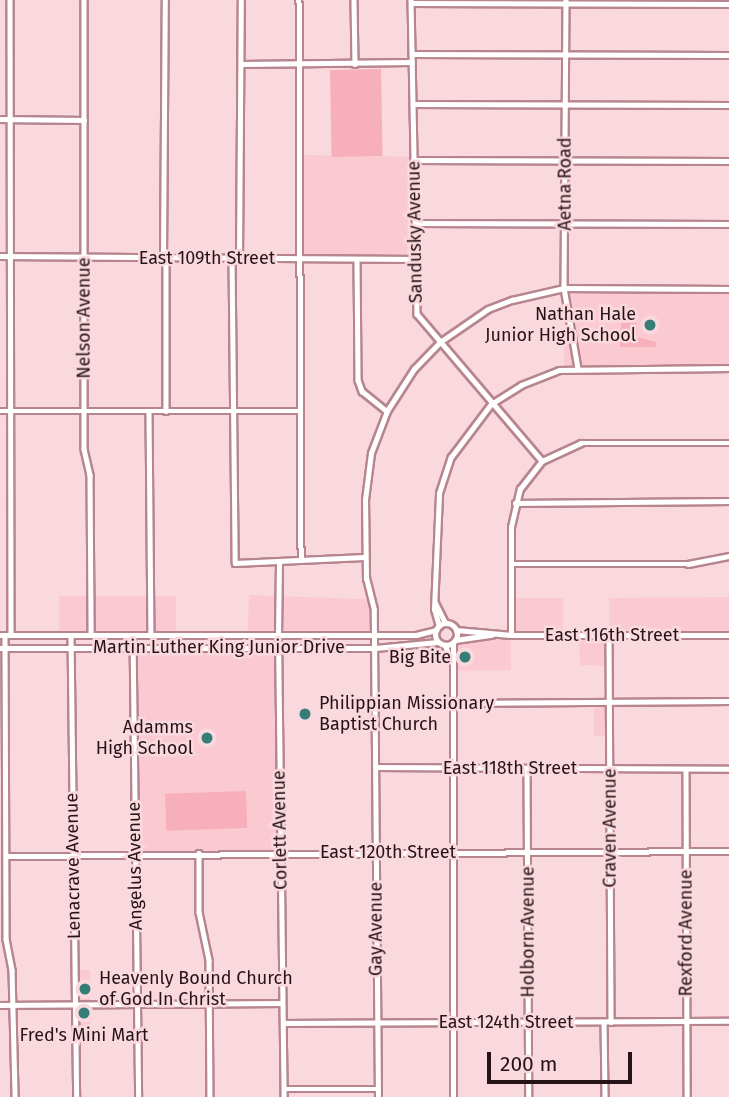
<!DOCTYPE html>
<style>
body{margin:0}
#map{position:relative;width:729px;height:1097px;overflow:hidden;background:#fad9de;font-family:"Fira Sans",sans-serif}
div>[style]{position:absolute}
[style*='--x']{left:calc(var(--x)*1px);top:calc(var(--y)*1px);width:calc(var(--w)*1px);rotate:calc(var(--a)*1deg)}
.built>*{inset:0;background:#fbc9d1;transform-origin:0 0}
.green>*{inset:0;background:#f7afbb;transform-origin:0 0}
.roads{filter:drop-shadow(2px 0 #b7858e) drop-shadow(-2px 0 #b7858e) drop-shadow(0 2px #b7858e) drop-shadow(0 -2px #b7858e)}
.street>*{height:4.5px;margin:-2.25px;padding:0 2.25px;transform-origin:2.25px;border-radius:2.25px;background:#fff}
.secondary>*{height:5px;margin:-2.5px;padding:0 2.5px;transform-origin:2.5px;border-radius:2.5px;background:#fff}
.secondary>.ring{margin:-2.5px;padding:0;box-sizing:content-box;background:none;border:5px solid #fff;border-radius:50%}
.dots>*{width:19px;height:19px;translate:-50% -50%;box-sizing:border-box;border:4px solid #fad9de;border-radius:50%}
span{translate:-50% -50%;white-space:nowrap;text-align:center;line-height:1.15;-webkit-text-stroke:5px #fad9de;paint-order:stroke}
.street-label{font-size:18px;color:#261317}
.poi-label{font-size:18px;color:#261317}
.right{translate:-100% -50%;text-align:right}
.left{translate:0 -50%;text-align:left}
.scale{position:absolute;left:487px;top:1052px;width:145px;height:32px;box-sizing:border-box;border:4px solid #261317;border-top:0;padding-left:9px;font-size:21px;line-height:24px;white-space:nowrap;color:#261317;-webkit-text-stroke:5px #fad9de;paint-order:stroke}
</style>
<div id="map">
<div class="built">
<i style="left:302px;top:155px;width:107px;height:99px;rotate:1deg"></i>
<i style="left:564px;top:288px;width:165px;height:81px"></i>
<i style="left:249px;top:595px;width:122px;height:40px;rotate:2deg"></i>
<i style="left:176px;top:596px;width:39px;height:117px;rotate:90deg"></i>
<i style="clip-path:polygon(729px 597px,729px 635px,609px 635px,609px 666px,580px 665px,579px 635px,609px 635px,609px 598px)"></i>
<i style="clip-path:polygon(511px 598px,563px 598px,563px 635px,511px 635px,511px 670px,450px 671px,453px 643px,511px 635px)"></i>
<i style="left:133px;top:647px;width:145px;height:207px"></i>
<i style="left:594px;top:701px;width:15px;height:35px"></i>
<i style="left:74px;top:970px;width:16px;height:66px"></i>
</div>
<div class="green">
<i style="left:381px;top:69px;width:87px;height:51px;rotate:89deg"></i>
<i style="clip-path:polygon(621px 323px,637px 323px,637px 337px,656px 342px,656px 347px,620px 347px)"></i>
<i style="left:246px;top:791px;width:37px;height:81px;rotate:88deg"></i>
</div>
<div class="roads">
<div class="street">
<i style="--x:10;--y:0;--w:635;--a:89.91"></i>
<i style="--x:84;--y:0;--w:449;--a:90"></i>
<i style="--x:84;--y:449;--w:27;--a:77"></i>
<i style="--x:90;--y:475;--w:160;--a:89.6"></i>
<i style="--x:299;--y:0;--w:557;--a:89.79"></i>
<i style="--x:354;--y:0;--w:64;--a:89.1"></i>
<i style="--x:411;--y:0;--w:314;--a:88.9"></i>
<i style="--x:417;--y:314;--w:193;--a:49.6"></i>
<i style="--x:566;--y:0;--w:288;--a:90.4"></i>
<i style="--x:564;--y:288;--w:81;--a:80.1"></i>
<i style="--x:411;--y:3;--w:318;--a:0.2"></i>
<i style="--x:412;--y:54;--w:317;--a:0.2"></i>
<i style="--x:241;--y:64;--w:171;--a:-0.7"></i>
<i style="--x:413;--y:104;--w:316;--a:0.2"></i>
<i style="--x:0;--y:119;--w:84;--a:0.7"></i>
<i style="--x:413;--y:160;--w:316;--a:0.2"></i>
<i style="--x:415;--y:223;--w:314;--a:0.2"></i>
<i style="--x:0;--y:256;--w:415;--a:0.4"></i>
<i style="--x:163;--y:258;--w:258;--a:-89.6"></i>
<i style="--x:166;--y:258;--w:153;--a:90"></i>
<i style="--x:232;--y:258;--w:305;--a:89.4"></i>
<i style="--x:235;--y:563;--w:129;--a:-2.7"></i>
<i style="--x:239;--y:258;--w:258;--a:-89.6"></i>
<i style="--x:357;--y:259;--w:121;--a:89.5"></i>
<i style="--x:358;--y:380;--w:12;--a:70"></i>
<i style="--x:362;--y:391;--w:32;--a:39"></i>
<i style="--x:0;--y:411;--w:299;--a:0"></i>
<i style="--x:149;--y:411;--w:224;--a:89.5"></i>
<i style="--x:515;--y:503;--w:214;--a:-0.5"></i>
<i style="--x:511;--y:564;--w:177;--a:0"></i>
<i style="--x:688;--y:564;--w:42;--a:-11"></i>
<i style="--x:5;--y:635;--w:304;--a:89.8"></i>
<i style="--x:6;--y:939;--w:32;--a:79"></i>
<i style="--x:12;--y:970;--w:127;--a:88.6"></i>
<i style="--x:71;--y:635;--w:462;--a:89.3"></i>
<i style="--x:133;--y:635;--w:462;--a:89.3"></i>
<i style="--x:278;--y:635;--w:72;--a:-89.2"></i>
<i style="--x:511;--y:635;--w:108;--a:-90"></i>
<i style="--x:511;--y:527;--w:39;--a:-77"></i>
<i style="--x:520;--y:489;--w:36;--a:-52"></i>
<i style="--x:542;--y:461;--w:43;--a:-24.8"></i>
<i style="--x:581;--y:443;--w:148;--a:0"></i>
<i style="--x:609;--y:635;--w:387;--a:89.7"></i>
<i style="--x:445;--y:645;--w:13;--a:67"></i>
<i style="--x:451;--y:703;--w:278;--a:-0.4"></i>
<i style="--x:376;--y:767;--w:353;--a:0.3"></i>
<i style="--x:527;--y:768;--w:329;--a:89.7"></i>
<i style="--x:686;--y:769;--w:328;--a:89.8"></i>
<i style="--x:199;--y:853;--w:59;--a:90"></i>
<i style="--x:199;--y:912;--w:49;--a:78.2"></i>
<i style="--x:209;--y:960;--w:137;--a:89.6"></i>
<i style="--x:6;--y:856;--w:723;--a:-0.4"></i>
<i style="--x:0;--y:1005;--w:282;--a:-0.4"></i>
<i style="--x:604;--y:1022;--w:75;--a:89.2"></i>
<i style="--x:283;--y:1023;--w:446;--a:-0.3"></i>
<i style="--x:284;--y:1089;--w:93;--a:0"></i>
<i style="--x:378;--y:1097;--w:487;--a:-90.5"></i>
<i style="--x:374;--y:610;--w:32;--a:-104"></i>
<i style="--x:366;--y:579;--w:79;--a:-90.7"></i>
<i style="--x:365;--y:500;--w:47;--a:-82.7"></i>
<i style="--x:371;--y:453;--w:45;--a:-69.1"></i>
<i style="--x:387;--y:411;--w:50;--a:-57.3"></i>
<i style="--x:414;--y:369;--w:37;--a:-46"></i>
<i style="--x:440;--y:342;--w:58;--a:-34.5"></i>
<i style="--x:488;--y:309;--w:26;--a:-21"></i>
<i style="--x:512;--y:300;--w:53;--a:-13"></i>
<i style="--x:564;--y:288;--w:165;--a:0.3"></i>
<i style="--x:453;--y:1097;--w:454;--a:-90"></i>
</div>
<div class="secondary">
<i style="--x:435;--y:603;--w:22;--a:63"></i>
<i class="ring" style="left:435px;top:623px;width:17px;height:17px"></i>
<i style="--x:439;--y:626;--w:18;--a:-106"></i>
<i style="--x:434;--y:609;--w:116;--a:-87.5"></i>
<i style="--x:439;--y:493;--w:38;--a:-72"></i>
<i style="--x:451;--y:457;--w:66;--a:-53"></i>
<i style="--x:491;--y:404;--w:36;--a:-32"></i>
<i style="--x:521;--y:385;--w:41;--a:-21.5"></i>
<i style="--x:559;--y:370;--w:170;--a:-0.7"></i>
<i style="--x:456;--y:630;--w:55;--a:5.2"></i>
<i style="--x:511;--y:635;--w:218;--a:0"></i>
<i style="--x:0;--y:635;--w:416;--a:0"></i>
<i style="--x:416;--y:635;--w:21;--a:-14"></i>
<i style="--x:278;--y:635;--w:462;--a:89.3"></i>
<i style="--x:455;--y:640;--w:37;--a:-8"></i>
<i style="--x:0;--y:648;--w:375;--a:0"></i>
<i style="--x:375;--y:648;--w:63;--a:-5.4"></i>
</div>
</div>
<div class="dots">
<i style="left:650px;top:325px;background:#367d77"></i>
<i style="left:465px;top:657px;background:#367d77"></i>
<i style="left:305px;top:714px;background:#367d77"></i>
<i style="left:207px;top:738px;background:#367d77"></i>
<i style="left:85px;top:989px;background:#367d77"></i>
<i style="left:84px;top:1013px;background:#367d77"></i>
</div>
<div class="street-label">
<span style="left:565px;top:184px;rotate:-90deg">Aetna Road</span>
<span style="left:415px;top:232px;rotate:-91deg">Sandusky Avenue</span>
<span style="left:207px;top:258px">East 109th Street</span>
<span style="left:84px;top:318px;rotate:-90deg">Nelson Avenue</span>
<span style="left:612px;top:635px">East 116th Street</span>
<span style="left:219px;top:647px">Martin Luther King Junior Drive</span>
<span style="left:510px;top:768px">East 118th Street</span>
<span style="left:610px;top:828px;rotate:-90deg">Craven Avenue</span>
<span style="left:280px;top:830px;rotate:-91deg">Corlett Avenue</span>
<span style="left:388px;top:852px">East 120th Street</span>
<span style="left:73px;top:866px;rotate:-91deg">Lenacrave Avenue</span>
<span style="left:135px;top:866px;rotate:-91deg">Angelus Avenue</span>
<span style="left:376px;top:929px;rotate:-90deg">Gay Avenue</span>
<span style="left:528px;top:932px;rotate:-90deg">Holborn Avenue</span>
<span style="left:686px;top:933px;rotate:-90deg">Rexford Avenue</span>
<span style="left:506px;top:1022px">East 124th Street</span>
</div>
<div class="poi-label">
<span class="right" style="left:636px;top:325px">Nathan Hale<br>Junior High School</span>
<span class="right" style="left:451px;top:657px">Big Bite</span>
<span class="left" style="left:319px;top:714px">Philippian Missionary<br>Baptist Church</span>
<span class="right" style="left:193px;top:738px">Adamms<br>High School</span>
<span class="left" style="left:99px;top:989px">Heavenly Bound Church<br>of God In Christ</span>
<span style="left:84px;top:1035px">Fred's Mini Mart</span>
</div>
<div class="scale">200 m</div>
</div>
